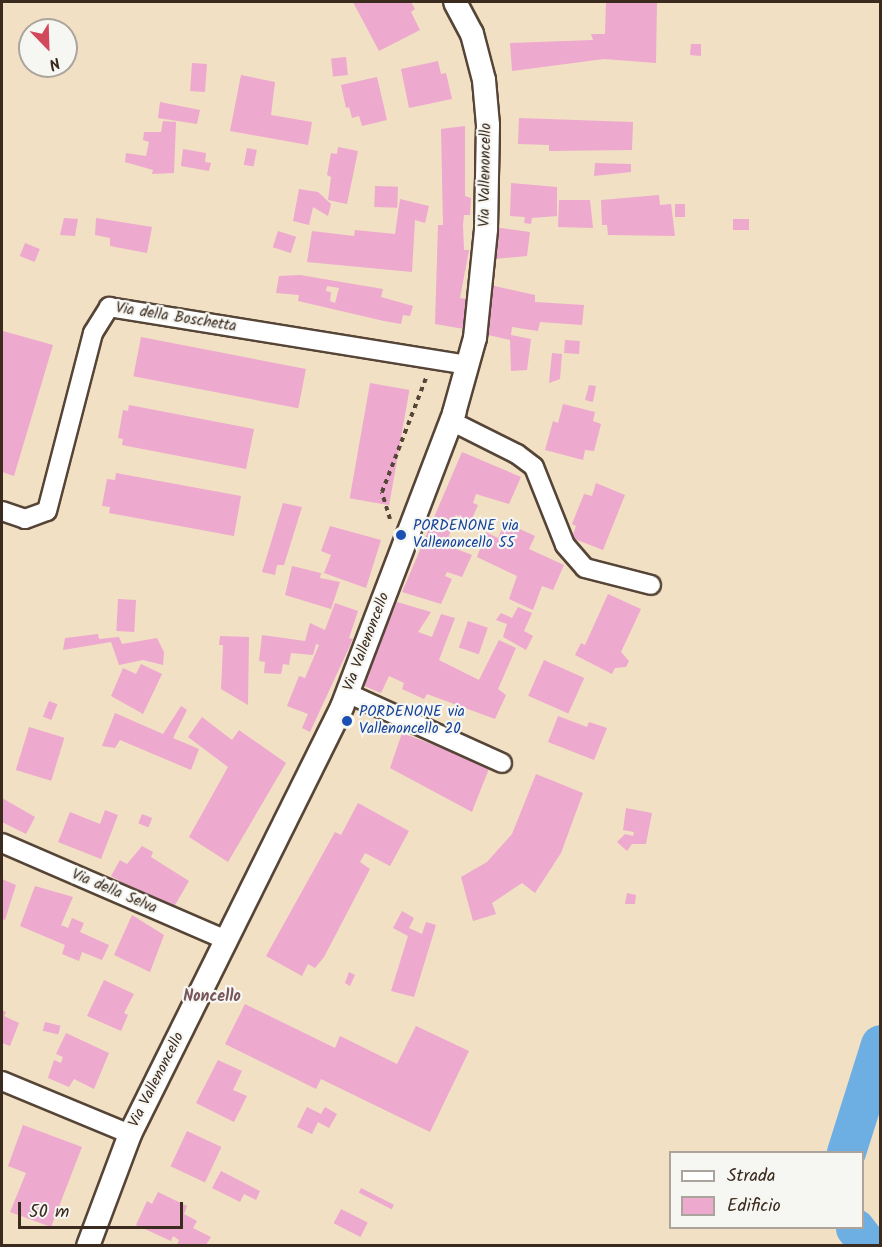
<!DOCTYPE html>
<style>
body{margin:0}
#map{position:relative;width:882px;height:1247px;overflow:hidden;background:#f1e0c4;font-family:Kalam,sans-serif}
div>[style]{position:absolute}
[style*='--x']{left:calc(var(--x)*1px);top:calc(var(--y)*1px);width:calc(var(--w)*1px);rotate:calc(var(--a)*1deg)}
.river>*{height:39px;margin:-19.5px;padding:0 19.5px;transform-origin:19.5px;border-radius:19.5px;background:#6dafe2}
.building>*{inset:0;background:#eda9ce;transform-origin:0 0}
.path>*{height:4px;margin-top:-2px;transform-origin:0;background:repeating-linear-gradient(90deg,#564537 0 4.5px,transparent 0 9px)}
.roads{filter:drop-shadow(2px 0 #564537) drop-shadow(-2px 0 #564537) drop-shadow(0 2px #564537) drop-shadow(0 -2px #564537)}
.minor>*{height:18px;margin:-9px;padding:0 9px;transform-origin:9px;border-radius:9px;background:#fff}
.tertiary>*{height:22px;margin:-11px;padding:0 11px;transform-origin:11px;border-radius:11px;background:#fff}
.dots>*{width:16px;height:16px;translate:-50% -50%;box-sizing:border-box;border:3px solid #f6f6f2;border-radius:50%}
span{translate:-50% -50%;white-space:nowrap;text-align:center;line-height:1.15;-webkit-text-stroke:4.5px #f6f6f2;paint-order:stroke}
.street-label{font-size:15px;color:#3b2a1e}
.transit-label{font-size:15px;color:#164399}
.left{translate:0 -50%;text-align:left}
.neighbourhood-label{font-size:16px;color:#79565c;font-weight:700}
.frame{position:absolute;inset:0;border:3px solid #3b2a1e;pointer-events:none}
.legend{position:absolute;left:669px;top:1151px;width:195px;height:78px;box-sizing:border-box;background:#f6f6f2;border:2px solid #aba49d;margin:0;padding:8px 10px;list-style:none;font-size:18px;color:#3b2a1e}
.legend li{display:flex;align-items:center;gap:12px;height:30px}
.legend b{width:30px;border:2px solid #aba49d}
.north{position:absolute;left:18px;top:18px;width:60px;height:60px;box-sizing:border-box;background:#f6f6f2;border:2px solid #aba49d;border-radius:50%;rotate:157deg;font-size:16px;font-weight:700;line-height:24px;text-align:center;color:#3b2a1e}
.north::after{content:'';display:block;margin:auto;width:21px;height:27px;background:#d1495b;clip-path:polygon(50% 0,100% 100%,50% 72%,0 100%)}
.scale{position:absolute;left:18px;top:1202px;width:165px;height:27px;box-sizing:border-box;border:3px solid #3b2a1e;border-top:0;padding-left:8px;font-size:18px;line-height:21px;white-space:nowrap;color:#3b2a1e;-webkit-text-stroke:4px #f6f6f2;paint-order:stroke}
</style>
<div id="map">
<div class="river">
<i style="--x:846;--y:1152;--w:113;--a:-72.5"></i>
<i style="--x:855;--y:1228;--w:23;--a:52"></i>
</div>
<div class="building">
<i style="clip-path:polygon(353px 2px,411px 2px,415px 9px,411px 12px,420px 30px,379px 51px)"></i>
<i style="clip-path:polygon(606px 2px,657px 2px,656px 63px,604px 59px,512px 71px,510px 43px,593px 40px,591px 34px,605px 34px)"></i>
<i style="clip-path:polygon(691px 44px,701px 44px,701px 56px,690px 55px)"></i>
<i style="left:346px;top:57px;width:18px;height:15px;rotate:84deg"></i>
<i style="clip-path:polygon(438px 61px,441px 74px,446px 73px,452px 99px,409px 108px,401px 69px)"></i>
<i style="left:192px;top:63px;width:15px;height:28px;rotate:4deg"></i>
<i style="clip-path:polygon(241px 75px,275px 82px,271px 115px,312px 122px,308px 145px,230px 131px)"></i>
<i style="clip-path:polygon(377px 77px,387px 120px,362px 126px,359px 116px,352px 118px,349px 107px,346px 108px,341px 85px)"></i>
<i style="clip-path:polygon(160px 102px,200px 110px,197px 124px,158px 118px)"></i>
<i style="clip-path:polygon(519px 118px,633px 122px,632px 150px,549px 151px,549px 145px,518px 144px)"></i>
<i style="clip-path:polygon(163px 121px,176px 122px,174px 173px,152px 174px,153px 170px,125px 162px,126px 153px,146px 156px,149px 142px,143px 140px,144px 132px,161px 132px)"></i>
<i style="clip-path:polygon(465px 126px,465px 196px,471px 198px,470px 215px,464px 215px,463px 225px,464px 250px,469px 250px,460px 298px,466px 299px,464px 329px,435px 324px,438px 225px,443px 225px,441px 129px)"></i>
<i style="clip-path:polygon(338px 147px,358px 151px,347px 204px,328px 200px,331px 177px,327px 175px,331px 153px,337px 154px)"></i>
<i style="left:247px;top:148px;width:10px;height:17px;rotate:11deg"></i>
<i style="clip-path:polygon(183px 149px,206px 153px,205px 162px,211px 163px,209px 171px,181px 166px)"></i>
<i style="clip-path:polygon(595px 163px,631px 164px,631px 172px,594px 176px)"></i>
<i style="clip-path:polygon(511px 183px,557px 187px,557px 216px,532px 218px,531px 224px,524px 223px,525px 217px,510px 216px)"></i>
<i style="left:375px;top:186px;width:23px;height:21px;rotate:2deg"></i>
<i style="clip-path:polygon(299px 189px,318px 192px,331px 204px,328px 216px,313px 207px,309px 225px,293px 221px)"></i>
<i style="clip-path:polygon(659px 195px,660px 205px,671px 204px,675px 236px,608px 235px,607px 225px,602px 225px,601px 200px)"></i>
<i style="clip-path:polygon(400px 199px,429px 206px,425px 223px,415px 220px,412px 272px,307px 262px,312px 231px,354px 236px,355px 230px,395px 234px)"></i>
<i style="clip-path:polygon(559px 200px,590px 200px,593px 228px,558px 227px)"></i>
<i style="left:685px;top:204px;width:13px;height:10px;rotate:90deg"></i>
<i style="clip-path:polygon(64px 218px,78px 219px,75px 236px,60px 235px)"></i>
<i style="clip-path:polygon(96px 218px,152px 227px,147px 253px,110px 246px,110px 238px,95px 235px)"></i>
<i style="left:733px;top:219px;width:16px;height:11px"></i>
<i style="clip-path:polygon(494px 227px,530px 232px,527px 256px,494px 259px)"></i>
<i style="left:278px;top:231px;width:19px;height:17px;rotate:18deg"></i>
<i style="left:25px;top:243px;width:16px;height:14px;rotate:22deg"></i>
<i style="clip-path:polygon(evenodd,300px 275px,383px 289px,381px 297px,413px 306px,410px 316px,403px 315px,401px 324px,384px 321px,298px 301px,299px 295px,276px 293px,279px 276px,300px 275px,327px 286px,339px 288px,335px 303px,330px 301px,331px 292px,326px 291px,327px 286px)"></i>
<i style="clip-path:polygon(490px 285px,535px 295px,535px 302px,584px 305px,582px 325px,540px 322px,538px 331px,512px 327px,511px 335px,531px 339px,527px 370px,511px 371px,510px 340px,488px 335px)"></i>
<i style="clip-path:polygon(3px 331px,53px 345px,14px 476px,2px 472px)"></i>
<i style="left:141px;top:337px;width:168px;height:40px;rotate:11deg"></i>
<i style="left:565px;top:340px;width:15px;height:13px;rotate:4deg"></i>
<i style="clip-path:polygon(552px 353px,562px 354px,560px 379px,549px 383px)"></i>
<i style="left:370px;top:383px;width:40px;height:117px;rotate:10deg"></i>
<i style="clip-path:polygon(589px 385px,596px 386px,593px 402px,585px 400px)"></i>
<i style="clip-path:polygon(563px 404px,595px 412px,593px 421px,601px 424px,594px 451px,585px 450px,583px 460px,545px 450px,553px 421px,558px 423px)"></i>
<i style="clip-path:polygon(129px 405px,254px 429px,246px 469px,122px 445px,123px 439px,118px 438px,123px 410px,128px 411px)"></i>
<i style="clip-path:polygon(462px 452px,521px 477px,509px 504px,476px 494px,473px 503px,478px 505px,471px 521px,456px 515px,446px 545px,472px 555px,462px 577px,447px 572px,445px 576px,452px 579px,441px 604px,402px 592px)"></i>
<i style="clip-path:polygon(116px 473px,241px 496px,234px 536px,109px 513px,110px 507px,102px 506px,107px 479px,115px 480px)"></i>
<i style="clip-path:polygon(596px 483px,625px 495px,603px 550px,572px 538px,576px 526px,572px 524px,584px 494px,592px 496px)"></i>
<i style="clip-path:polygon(283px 503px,302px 507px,284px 565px,277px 565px,275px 575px,262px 572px)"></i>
<i style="clip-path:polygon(505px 522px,535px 536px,529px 549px,564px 565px,553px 590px,542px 586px,533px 610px,509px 599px,517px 576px,477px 557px,486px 532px,498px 538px)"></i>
<i style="clip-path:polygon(330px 526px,381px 540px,366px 588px,324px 573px,331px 555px,321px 551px)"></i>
<i style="clip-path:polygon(292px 566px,321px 573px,320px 578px,340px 582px,331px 609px,285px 595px)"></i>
<i style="clip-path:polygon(608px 594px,641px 609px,621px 652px,629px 661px,626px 667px,615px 668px,612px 674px,575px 655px,581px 643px,585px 645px)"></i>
<i style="left:118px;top:599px;width:18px;height:32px;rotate:3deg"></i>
<i style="clip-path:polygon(397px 602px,431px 612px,418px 632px,432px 637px,441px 614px,455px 618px,439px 660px,479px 680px,499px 640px,516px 648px,498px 689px,506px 695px,495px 719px,427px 694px,424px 699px,402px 689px,404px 683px,389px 676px,381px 693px,362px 685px)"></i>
<i style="clip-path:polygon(335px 603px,358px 611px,349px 638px,353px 639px,310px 732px,302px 728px,308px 714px,287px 706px,299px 676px,305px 678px,319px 645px,316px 644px,313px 655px,291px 653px,289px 665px,283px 664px,281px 674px,264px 673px,265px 662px,259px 661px,262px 635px,305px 641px,310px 623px,325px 630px)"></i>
<i style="clip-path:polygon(518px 607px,532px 613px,524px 631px,533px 636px,526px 650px,503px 637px,507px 624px,496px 620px,501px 613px,512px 618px)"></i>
<i style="left:468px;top:621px;width:21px;height:28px;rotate:19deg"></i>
<i style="clip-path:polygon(98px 634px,99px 639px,119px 637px,122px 644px,157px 638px,164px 652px,163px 665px,143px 660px,119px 665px,111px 642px,63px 650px,65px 638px)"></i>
<i style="clip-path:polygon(220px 636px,249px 637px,248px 705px,221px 689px,223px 645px,219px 645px)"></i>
<i style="left:544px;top:660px;width:44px;height:39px;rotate:24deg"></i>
<i style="clip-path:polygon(141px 664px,162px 674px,143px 714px,111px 696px,123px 668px,136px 674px)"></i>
<i style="left:49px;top:701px;width:9px;height:17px;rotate:21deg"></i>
<i style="clip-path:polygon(181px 706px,187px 710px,173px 738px,199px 749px,191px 770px,120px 740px,115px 748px,102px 746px,115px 713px,163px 734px)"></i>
<i style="clip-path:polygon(558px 716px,587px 727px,589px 722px,607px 728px,594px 760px,548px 742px)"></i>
<i style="clip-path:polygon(202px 717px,232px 740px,239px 730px,286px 763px,228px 862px,189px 837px,228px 767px,188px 737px)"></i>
<i style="left:29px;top:727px;width:37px;height:45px;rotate:17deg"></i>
<i style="clip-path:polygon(402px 733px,490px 766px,472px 812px,390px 768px)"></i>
<i style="clip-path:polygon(536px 774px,583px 793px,561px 853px,535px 893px,522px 883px,492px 903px,496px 914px,473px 921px,461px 877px,487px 862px,512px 834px)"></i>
<i style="clip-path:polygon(2px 798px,35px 817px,26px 834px,2px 822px)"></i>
<i style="clip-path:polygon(358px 803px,409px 831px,390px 866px,365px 853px,360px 862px,370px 869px,324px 957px,315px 968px,308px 964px,302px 976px,266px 956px,335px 832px,341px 835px)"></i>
<i style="clip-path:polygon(626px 808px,652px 813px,646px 844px,632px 844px,627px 851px,617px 842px,625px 834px,633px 836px,634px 832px,623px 830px)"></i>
<i style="clip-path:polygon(105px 810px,118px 815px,101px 859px,58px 842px,70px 812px,100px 824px)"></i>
<i style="left:142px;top:814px;width:11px;height:10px;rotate:22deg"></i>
<i style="clip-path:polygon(142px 846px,153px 852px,151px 857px,189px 881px,174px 907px,167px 902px,165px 907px,111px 876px,120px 860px,127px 864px)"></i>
<i style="clip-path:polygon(2px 879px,16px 885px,5px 920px,2px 919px)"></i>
<i style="clip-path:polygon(35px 886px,73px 897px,61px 925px,68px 928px,72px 918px,84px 923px,80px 932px,109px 945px,102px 960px,82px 952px,79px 961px,62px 954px,65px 945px,20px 926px)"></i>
<i style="clip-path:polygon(627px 893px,636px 895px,635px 904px,625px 904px)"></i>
<i style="clip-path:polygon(402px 911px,414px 918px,409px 928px,422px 934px,426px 922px,436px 925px,414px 997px,391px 991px,408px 936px,393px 928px)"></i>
<i style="clip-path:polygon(132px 915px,164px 935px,150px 972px,114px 955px)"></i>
<i style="clip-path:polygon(349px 972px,355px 975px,350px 986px,345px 983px)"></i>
<i style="clip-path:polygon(104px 980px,134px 994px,124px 1013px,128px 1015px,121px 1031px,87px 1016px)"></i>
<i style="clip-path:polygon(245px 1004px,335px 1048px,340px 1036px,397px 1064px,416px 1026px,469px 1051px,430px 1132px,321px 1079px,316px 1089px,225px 1044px)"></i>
<i style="clip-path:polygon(2px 1010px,6px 1012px,4px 1016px,19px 1023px,10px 1046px,2px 1043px)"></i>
<i style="left:45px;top:1022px;width:16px;height:9px;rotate:14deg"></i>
<i style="clip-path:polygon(66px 1033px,109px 1053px,94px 1089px,74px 1079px,69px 1087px,48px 1078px,54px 1060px,61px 1063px,63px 1057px,56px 1054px)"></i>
<i style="clip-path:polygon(218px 1060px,242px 1071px,233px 1090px,247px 1096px,234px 1122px,196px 1103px)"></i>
<i style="clip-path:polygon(307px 1107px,321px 1114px,325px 1107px,337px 1114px,329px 1128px,318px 1122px,312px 1134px,297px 1127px)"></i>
<i style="clip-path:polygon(23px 1125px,82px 1147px,51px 1227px,10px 1212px,26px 1173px,8px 1166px)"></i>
<i style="left:187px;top:1131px;width:38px;height:39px;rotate:25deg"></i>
<i style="clip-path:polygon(221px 1171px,260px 1191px,256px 1200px,244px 1194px,240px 1202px,212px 1188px)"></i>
<i style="left:361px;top:1188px;width:37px;height:5px;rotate:27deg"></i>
<i style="clip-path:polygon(158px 1192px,187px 1206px,184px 1214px,197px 1221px,193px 1228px,211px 1237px,206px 1245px,177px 1245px,179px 1240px,173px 1236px,171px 1241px,136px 1225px,147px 1201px,152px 1204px)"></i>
<i style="left:341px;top:1209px;width:30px;height:16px;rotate:27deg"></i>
</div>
<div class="path">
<i style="--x:390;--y:519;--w:28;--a:-107"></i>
<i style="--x:382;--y:492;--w:122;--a:-68.9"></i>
</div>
<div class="roads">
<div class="minor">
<i style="--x:451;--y:421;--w:74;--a:26.6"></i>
<i style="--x:517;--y:454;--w:21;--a:37"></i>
<i style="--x:534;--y:467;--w:84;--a:68.3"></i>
<i style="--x:565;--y:545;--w:30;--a:49"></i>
<i style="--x:585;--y:568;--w:68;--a:14.4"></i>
<i style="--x:2;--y:511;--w:24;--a:19"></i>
<i style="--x:25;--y:519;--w:23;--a:-20"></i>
<i style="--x:47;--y:511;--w:184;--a:-75.5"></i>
<i style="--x:93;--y:333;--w:31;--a:-58"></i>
<i style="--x:109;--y:307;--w:363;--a:9.2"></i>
<i style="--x:347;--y:693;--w:170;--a:24.3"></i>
<i style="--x:2;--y:843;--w:246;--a:23.4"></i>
<i style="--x:2;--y:1081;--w:139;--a:22.5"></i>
</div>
<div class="tertiary">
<i style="--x:88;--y:1246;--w:120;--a:-69.4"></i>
<i style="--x:130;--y:1134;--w:477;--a:-63.6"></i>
<i style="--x:342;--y:707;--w:315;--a:-69.1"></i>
<i style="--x:454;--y:413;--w:78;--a:-74.4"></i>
<i style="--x:475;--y:338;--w:110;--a:-84.2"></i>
<i style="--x:486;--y:229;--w:104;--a:-88.9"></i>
<i style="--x:488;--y:125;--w:45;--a:-95.1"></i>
<i style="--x:484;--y:80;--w:48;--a:-104.6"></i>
<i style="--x:472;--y:34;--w:36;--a:-118"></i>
</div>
</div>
<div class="dots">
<i style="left:401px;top:535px;background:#1a4fb4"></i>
<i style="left:347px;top:721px;background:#1a4fb4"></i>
</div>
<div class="street-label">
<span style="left:486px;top:175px;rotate:-89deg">Via Vallenoncello</span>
<span style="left:176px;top:318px;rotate:9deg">Via della Boschetta</span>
<span style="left:367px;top:642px;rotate:-69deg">Via Vallenoncello</span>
<span style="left:114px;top:892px;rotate:23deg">Via della Selva</span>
<span style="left:157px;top:1080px;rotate:-63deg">Via Vallenoncello</span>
</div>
<div class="transit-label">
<span class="left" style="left:413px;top:535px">PORDENONE via<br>Vallenoncello 55</span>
<span class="left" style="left:359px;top:721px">PORDENONE via<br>Vallenoncello 20</span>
</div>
<div class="neighbourhood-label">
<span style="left:212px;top:997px">Noncello</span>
</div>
<div class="frame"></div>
<ul class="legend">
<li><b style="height:8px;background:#fff"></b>Strada</li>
<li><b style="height:16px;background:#eda9ce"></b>Edificio</li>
</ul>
<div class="north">N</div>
<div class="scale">50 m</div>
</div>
